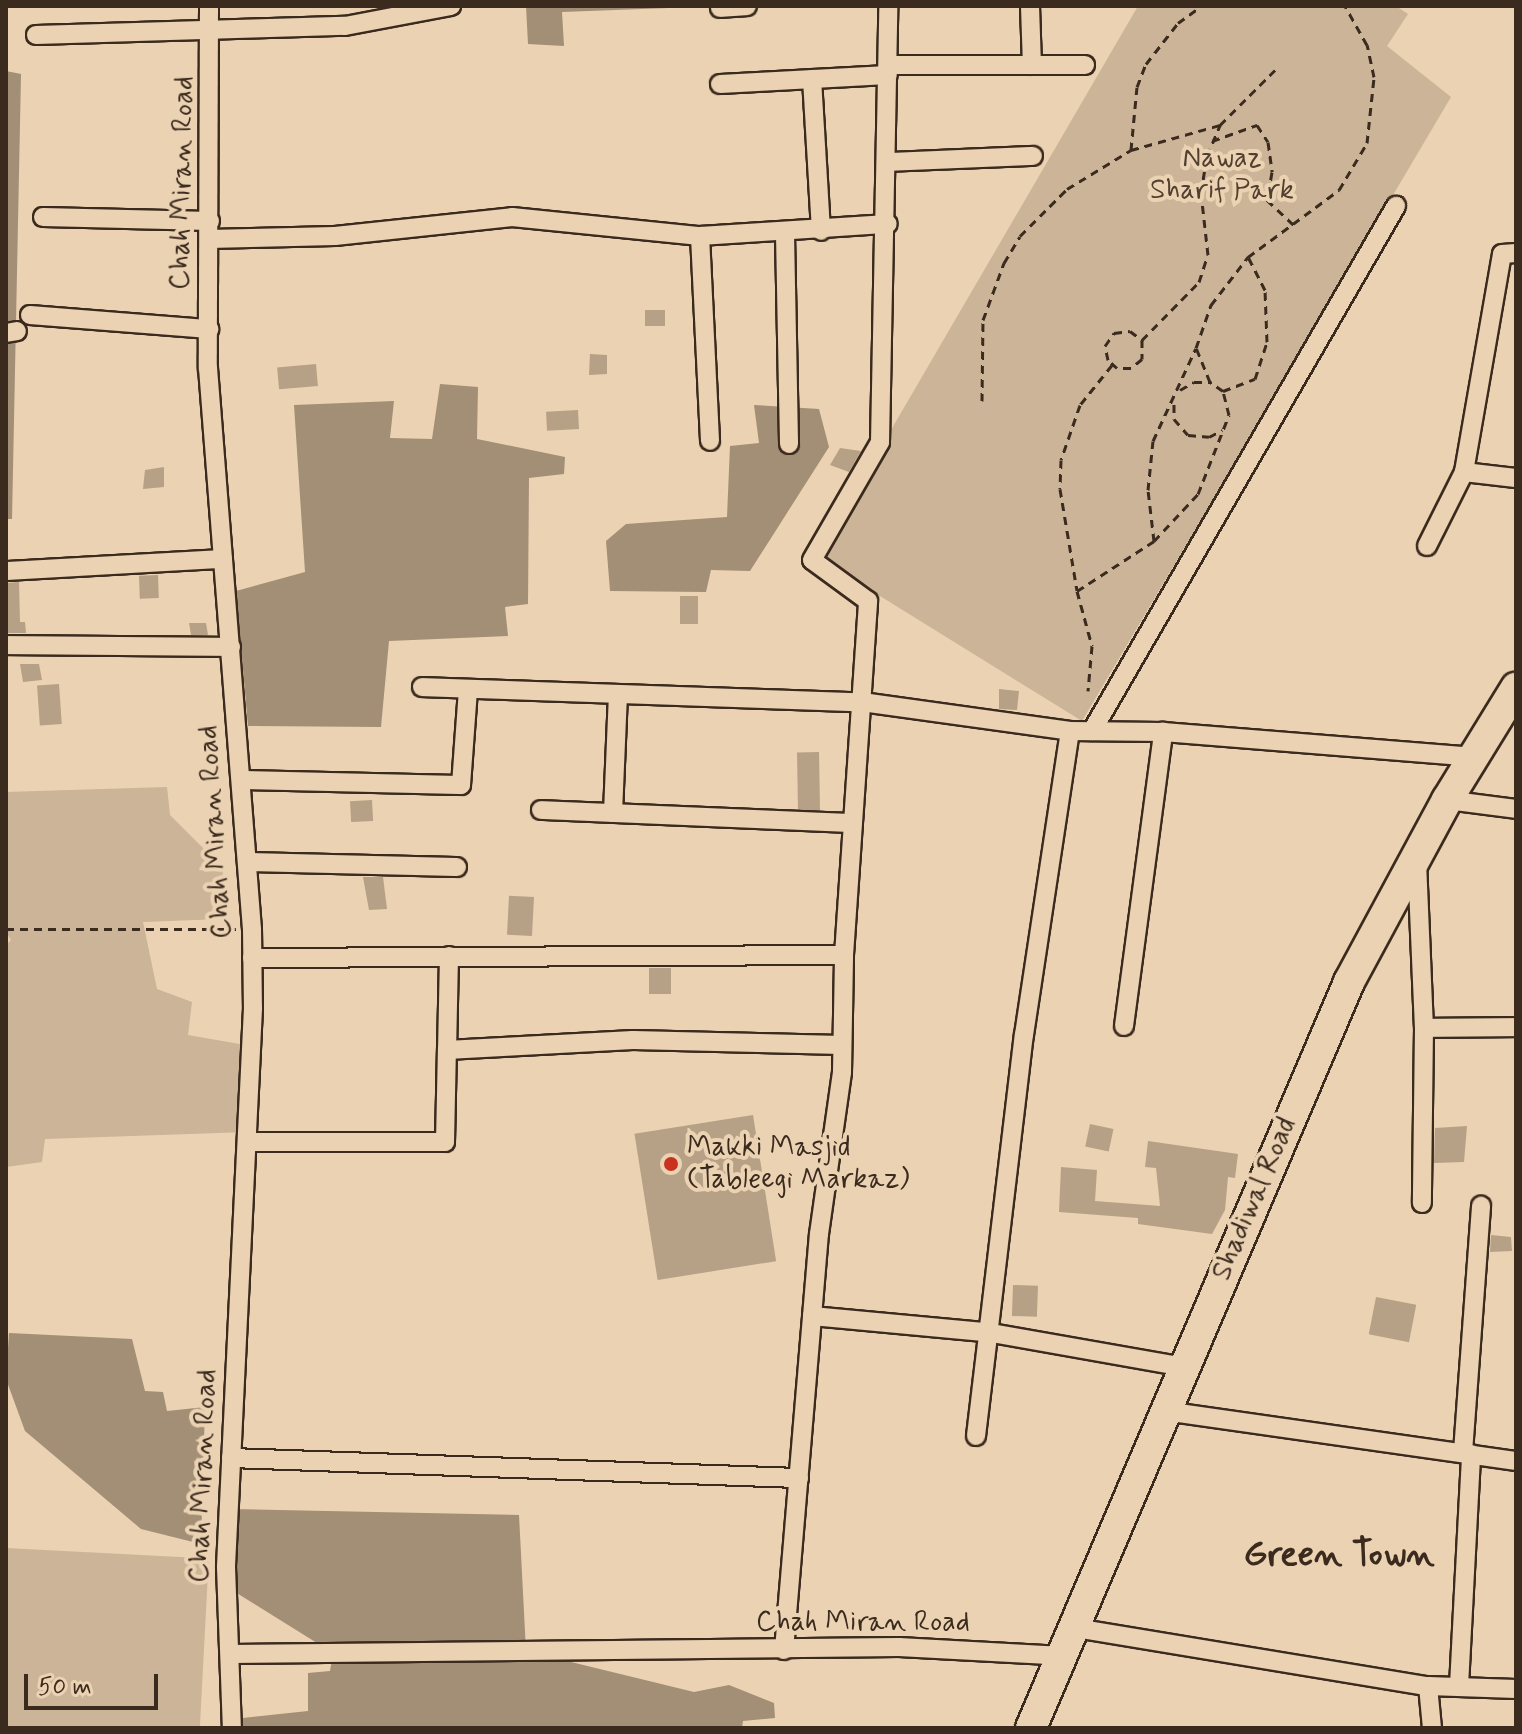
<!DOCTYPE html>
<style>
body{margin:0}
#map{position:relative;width:1522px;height:1734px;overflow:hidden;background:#ead2b2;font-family:Mynerve,sans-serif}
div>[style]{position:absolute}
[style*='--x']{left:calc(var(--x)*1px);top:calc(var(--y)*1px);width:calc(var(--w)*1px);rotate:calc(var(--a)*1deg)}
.green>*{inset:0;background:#cbb497;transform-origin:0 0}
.water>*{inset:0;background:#a38e76}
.building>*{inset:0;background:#b6a186;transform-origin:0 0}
.path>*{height:3px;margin-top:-1.5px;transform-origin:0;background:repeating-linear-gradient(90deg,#3b2a1e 0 8px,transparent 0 14px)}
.roads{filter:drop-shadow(2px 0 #3b2a1e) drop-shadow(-2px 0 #3b2a1e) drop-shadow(0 2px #3b2a1e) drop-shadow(0 -2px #3b2a1e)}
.minor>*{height:18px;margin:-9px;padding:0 9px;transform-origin:9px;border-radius:9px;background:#ead2b2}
.primary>*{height:30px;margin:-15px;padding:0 15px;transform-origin:15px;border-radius:15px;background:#ead2b2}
.dots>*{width:22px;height:22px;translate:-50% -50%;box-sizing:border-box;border:4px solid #ead2b2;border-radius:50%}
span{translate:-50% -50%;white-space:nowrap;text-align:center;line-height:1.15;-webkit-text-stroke:8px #ead2b2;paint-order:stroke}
.park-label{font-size:28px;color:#513f30}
.street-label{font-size:28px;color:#3b2a1e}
.poi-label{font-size:28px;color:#3b2a1e}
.left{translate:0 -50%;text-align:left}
.district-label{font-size:36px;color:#3b2a1e;font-weight:700}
.frame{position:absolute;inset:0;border:8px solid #3b2a1e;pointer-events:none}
.scale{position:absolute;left:24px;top:1674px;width:134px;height:36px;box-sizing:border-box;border:4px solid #3b2a1e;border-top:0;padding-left:10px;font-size:24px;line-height:28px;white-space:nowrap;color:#3b2a1e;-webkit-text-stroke:6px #ead2b2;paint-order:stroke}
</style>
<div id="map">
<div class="green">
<i style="clip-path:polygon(1138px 6px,1396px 6px,1408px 14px,1387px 46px,1451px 97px,1082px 721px,817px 557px)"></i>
<i style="clip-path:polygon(167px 787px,170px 815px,223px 868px,222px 919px,143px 922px,157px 989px,192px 1002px,188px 1035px,251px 1046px,247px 1132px,45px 1139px,42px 1162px,6px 1167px,6px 945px,11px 940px,6px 932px,6px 792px)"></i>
<i style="left:6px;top:1548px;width:203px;height:180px;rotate:3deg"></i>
</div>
<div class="water">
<i style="clip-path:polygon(526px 6px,668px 6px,669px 8px,562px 12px,564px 46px,528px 44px)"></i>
<i style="clip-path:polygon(6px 71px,21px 74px,12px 519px,6px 519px)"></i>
<i style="clip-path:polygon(440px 384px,478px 387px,477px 439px,565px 457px,564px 474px,529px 478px,528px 604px,505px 607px,508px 636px,389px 641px,381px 727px,248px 726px,236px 591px,305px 572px,294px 405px,394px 401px,390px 438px,432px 439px)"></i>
<i style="clip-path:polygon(754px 405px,819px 409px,829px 447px,750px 571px,711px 570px,706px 592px,610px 591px,606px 541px,626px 524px,727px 517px,730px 446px,759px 443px)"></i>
<i style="clip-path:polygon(9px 1333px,132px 1339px,145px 1391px,163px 1392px,167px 1411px,205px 1407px,201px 1544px,141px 1529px,25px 1431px,6px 1379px)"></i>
<i style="clip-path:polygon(229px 1509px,519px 1515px,526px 1651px,694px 1692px,729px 1685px,774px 1703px,775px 1718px,743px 1721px,742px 1728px,243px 1728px,243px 1718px,308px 1711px,308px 1673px,330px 1671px,333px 1653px,227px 1587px)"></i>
</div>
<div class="building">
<i style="left:645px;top:310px;width:20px;height:16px"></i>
<i style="clip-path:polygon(590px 354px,607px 355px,607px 374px,589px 375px)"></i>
<i style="left:316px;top:364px;width:22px;height:39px;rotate:85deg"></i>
<i style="left:578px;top:410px;width:19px;height:32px;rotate:87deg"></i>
<i style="clip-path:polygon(840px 448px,861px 451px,849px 472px,830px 465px)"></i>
<i style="clip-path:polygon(164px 467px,164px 487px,143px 489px,145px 470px)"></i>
<i style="left:158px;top:575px;width:23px;height:19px;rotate:88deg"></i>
<i style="clip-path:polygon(19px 582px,20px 622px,25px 622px,26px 633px,6px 633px,6px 583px)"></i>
<i style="left:680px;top:596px;width:18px;height:28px"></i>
<i style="clip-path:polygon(189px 623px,206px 623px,208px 635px,191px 635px)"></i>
<i style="clip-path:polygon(20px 664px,39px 664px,42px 680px,23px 682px)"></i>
<i style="left:59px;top:684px;width:40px;height:22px;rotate:86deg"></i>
<i style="clip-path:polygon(999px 689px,1019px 691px,1017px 710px,999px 709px)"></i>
<i style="left:819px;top:752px;width:58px;height:22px;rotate:89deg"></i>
<i style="left:372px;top:800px;width:21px;height:22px;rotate:87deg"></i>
<i style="clip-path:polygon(363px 877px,383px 877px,387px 909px,369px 910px)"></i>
<i style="left:534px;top:897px;width:39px;height:25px;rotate:93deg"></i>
<i style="left:649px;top:968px;width:22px;height:26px"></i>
<i style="left:753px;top:1115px;width:148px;height:120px;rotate:81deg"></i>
<i style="left:1090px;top:1124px;width:24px;height:23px;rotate:12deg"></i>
<i style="clip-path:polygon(1467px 1126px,1464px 1162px,1434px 1163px,1435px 1128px)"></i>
<i style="clip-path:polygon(1148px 1141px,1238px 1154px,1235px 1178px,1228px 1177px,1225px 1210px,1212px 1234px,1138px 1224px,1138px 1218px,1059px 1212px,1061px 1167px,1097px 1170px,1095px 1201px,1160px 1206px,1156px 1168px,1145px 1167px)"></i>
<i style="clip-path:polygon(1491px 1235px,1511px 1237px,1512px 1251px,1490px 1252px)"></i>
<i style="left:1013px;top:1285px;width:25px;height:31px;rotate:2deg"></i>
<i style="left:1376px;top:1297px;width:41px;height:38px;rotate:11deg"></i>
</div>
<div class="path">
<i style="--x:1212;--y:141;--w:48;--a:-19.6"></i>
<i style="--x:1257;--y:125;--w:20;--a:57"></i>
<i style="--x:1268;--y:142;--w:30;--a:82"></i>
<i style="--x:1272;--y:172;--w:28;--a:100"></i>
<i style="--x:1267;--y:200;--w:40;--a:43"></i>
<i style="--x:1131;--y:150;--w:92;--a:-15.7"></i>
<i style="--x:1142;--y:340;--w:19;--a:90"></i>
<i style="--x:1142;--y:359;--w:14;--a:141"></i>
<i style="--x:1131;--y:368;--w:14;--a:180"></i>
<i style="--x:1117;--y:368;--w:12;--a:-138"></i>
<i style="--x:1108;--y:360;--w:14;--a:-102"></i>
<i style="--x:1105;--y:346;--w:16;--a:-55"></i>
<i style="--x:1114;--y:333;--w:16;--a:-7"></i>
<i style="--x:1130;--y:331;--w:15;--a:37"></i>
<i style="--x:1142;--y:340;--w:81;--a:-45.5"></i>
<i style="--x:1199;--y:282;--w:28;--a:-72"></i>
<i style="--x:1208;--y:255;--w:62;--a:-96.4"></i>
<i style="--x:1201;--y:193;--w:37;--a:-81"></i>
<i style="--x:1207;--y:156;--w:34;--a:-67"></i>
<i style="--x:1220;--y:125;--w:81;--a:-45"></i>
<i style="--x:1112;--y:365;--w:51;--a:128.7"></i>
<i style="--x:1080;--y:405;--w:58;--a:109.1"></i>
<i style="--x:1061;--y:460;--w:29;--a:92"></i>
<i style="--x:1060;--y:489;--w:103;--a:80.5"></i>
<i style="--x:1077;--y:591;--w:92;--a:-33"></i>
<i style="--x:1154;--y:541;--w:64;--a:-46.9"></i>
<i style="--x:1198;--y:494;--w:85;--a:-68.6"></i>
<i style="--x:1229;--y:415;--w:25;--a:-104"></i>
<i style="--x:1223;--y:391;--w:16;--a:-145"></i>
<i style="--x:1210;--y:382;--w:37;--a:-112"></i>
<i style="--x:1196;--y:348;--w:46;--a:-70.8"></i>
<i style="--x:1211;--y:305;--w:61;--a:-52.4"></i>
<i style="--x:1248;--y:257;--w:113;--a:-36.4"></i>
<i style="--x:1339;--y:190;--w:55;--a:-59.2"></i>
<i style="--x:1367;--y:143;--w:66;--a:-83.9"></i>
<i style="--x:1374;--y:77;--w:33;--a:-102"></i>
<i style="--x:1367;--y:45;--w:45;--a:-119.4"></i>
<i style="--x:1180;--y:390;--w:16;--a:-30"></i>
<i style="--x:1194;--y:382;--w:16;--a:0"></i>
<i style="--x:1223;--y:391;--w:34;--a:-21"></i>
<i style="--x:1255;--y:379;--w:39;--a:-72"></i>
<i style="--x:1267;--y:342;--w:52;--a:-92.2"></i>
<i style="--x:1265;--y:290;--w:37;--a:-117"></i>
<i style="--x:982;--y:401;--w:81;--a:-89.3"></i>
<i style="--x:983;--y:320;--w:61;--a:-69.8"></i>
<i style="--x:1004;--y:263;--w:31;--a:-59"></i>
<i style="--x:1020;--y:236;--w:66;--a:-45"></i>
<i style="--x:1067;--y:189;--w:75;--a:-31.4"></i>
<i style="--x:1131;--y:150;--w:63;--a:-84.6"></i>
<i style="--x:1137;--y:87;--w:25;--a:-69"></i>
<i style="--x:1146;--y:64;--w:52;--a:-52"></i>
<i style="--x:1178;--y:23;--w:29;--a:-36"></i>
<i style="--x:1174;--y:404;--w:15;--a:90"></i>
<i style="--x:1174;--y:419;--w:21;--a:49"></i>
<i style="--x:1188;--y:435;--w:21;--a:5"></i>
<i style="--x:1209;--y:437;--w:15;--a:-28"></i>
<i style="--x:1154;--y:541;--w:51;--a:-96.7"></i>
<i style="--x:1148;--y:490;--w:49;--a:-84.2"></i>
<i style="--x:1153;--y:441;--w:102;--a:-65.2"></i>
<i style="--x:1077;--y:591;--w:57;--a:74.7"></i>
<i style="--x:1092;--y:646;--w:45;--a:95.1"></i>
<i style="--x:6;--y:929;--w:230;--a:0"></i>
</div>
<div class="roads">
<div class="minor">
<i style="--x:209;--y:6;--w:362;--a:90.2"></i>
<i style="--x:208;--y:368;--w:563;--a:85.52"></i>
<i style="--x:252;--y:929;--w:79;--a:89.3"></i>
<i style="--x:253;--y:1008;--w:560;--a:92.77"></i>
<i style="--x:226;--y:1567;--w:161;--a:87.9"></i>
<i style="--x:1030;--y:6;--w:59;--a:88.1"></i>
<i style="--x:720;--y:8;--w:27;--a:-4"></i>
<i style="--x:36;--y:35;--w:309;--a:-1.7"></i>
<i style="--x:345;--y:26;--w:108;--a:-10.7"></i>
<i style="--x:888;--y:65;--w:197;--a:0"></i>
<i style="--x:812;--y:79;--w:152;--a:86.6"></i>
<i style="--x:720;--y:84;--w:168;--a:-3.1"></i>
<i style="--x:888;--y:162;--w:145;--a:-2.4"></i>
<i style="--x:43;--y:217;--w:167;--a:1.4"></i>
<i style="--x:785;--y:234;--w:210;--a:88.9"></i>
<i style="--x:700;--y:236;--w:205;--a:87.2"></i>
<i style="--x:209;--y:239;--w:126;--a:-1.4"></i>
<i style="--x:335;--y:236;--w:178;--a:-6.1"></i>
<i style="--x:512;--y:217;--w:189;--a:5.8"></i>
<i style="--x:700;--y:236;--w:188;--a:-3.7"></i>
<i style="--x:1516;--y:253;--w:14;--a:176"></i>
<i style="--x:1502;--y:254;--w:221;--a:99.9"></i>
<i style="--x:1464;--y:472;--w:52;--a:6.6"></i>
<i style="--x:30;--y:315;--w:180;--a:4.5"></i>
<i style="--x:6;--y:333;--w:11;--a:-10"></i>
<i style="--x:1427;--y:546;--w:83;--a:-63.4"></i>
<i style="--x:6;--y:571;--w:217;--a:-3.2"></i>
<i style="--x:6;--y:645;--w:225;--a:0.5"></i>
<i style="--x:422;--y:687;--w:440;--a:2"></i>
<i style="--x:862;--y:702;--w:210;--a:7.9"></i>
<i style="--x:1070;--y:731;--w:93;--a:0.6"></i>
<i style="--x:1092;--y:731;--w:607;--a:-59.93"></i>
<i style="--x:242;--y:780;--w:219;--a:1.3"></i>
<i style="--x:461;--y:785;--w:96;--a:-85.8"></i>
<i style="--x:1447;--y:800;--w:70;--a:7.4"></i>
<i style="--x:541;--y:810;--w:312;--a:2.4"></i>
<i style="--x:613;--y:813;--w:119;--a:-87.6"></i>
<i style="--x:248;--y:862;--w:209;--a:1.4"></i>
<i style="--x:1417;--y:862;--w:166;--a:87.6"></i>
<i style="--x:1424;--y:1028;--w:175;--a:90.7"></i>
<i style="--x:449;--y:956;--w:94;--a:91.2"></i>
<i style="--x:447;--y:1050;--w:186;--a:-3.1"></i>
<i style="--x:633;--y:1040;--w:209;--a:1.4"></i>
<i style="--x:252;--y:958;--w:592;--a:-0.29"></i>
<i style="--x:1124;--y:1026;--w:297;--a:-82.4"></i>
<i style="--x:1163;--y:732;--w:310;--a:4.6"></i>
<i style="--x:1424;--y:1028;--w:92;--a:-0.6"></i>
<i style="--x:247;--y:1142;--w:198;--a:0"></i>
<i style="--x:445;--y:1142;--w:92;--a:-88.8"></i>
<i style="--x:812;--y:1316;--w:175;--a:5.3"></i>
<i style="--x:986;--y:1332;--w:202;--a:10"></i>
<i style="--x:1165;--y:1411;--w:355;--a:8.1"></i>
<i style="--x:976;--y:1436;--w:404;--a:-83.2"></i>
<i style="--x:1024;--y:1035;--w:307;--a:-81.4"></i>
<i style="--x:1463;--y:1452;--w:247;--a:-85.8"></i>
<i style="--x:231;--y:1458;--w:568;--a:2.02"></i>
<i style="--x:1076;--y:1628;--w:357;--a:9.4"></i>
<i style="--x:1428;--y:1686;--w:42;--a:84.6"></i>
<i style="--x:784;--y:1650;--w:417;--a:-85.2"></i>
<i style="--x:819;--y:1234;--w:164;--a:-81.9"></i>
<i style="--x:842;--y:1072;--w:117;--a:-89"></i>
<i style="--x:844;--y:955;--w:355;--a:-86.1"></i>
<i style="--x:868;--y:601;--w:69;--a:-143.8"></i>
<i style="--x:812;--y:560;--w:136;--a:-60"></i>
<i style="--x:880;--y:442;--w:436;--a:-88.9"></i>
<i style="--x:231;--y:1654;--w:668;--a:-0.6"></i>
<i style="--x:899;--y:1647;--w:164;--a:3.1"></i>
<i style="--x:1428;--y:1686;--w:88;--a:2"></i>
<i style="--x:1459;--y:1686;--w:232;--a:-87"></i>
</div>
<div class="primary">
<i style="--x:1031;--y:1728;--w:811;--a:-66.91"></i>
<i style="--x:1349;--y:982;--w:207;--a:-61.7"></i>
<i style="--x:1447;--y:800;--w:132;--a:-58.4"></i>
</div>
</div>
<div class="dots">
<i style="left:671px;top:1164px;background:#c8321e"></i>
</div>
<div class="park-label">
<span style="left:1222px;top:175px">Nawaz<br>Sharif Park</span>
</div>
<div class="street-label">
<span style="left:183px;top:183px;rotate:-89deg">Chah Miran Road</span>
<span style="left:216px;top:832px;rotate:-94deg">Chah Miran Road</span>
<span style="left:1255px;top:1199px;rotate:-67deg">Shadiwal Road</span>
<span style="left:204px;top:1476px;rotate:-88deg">Chah Miran Road</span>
<span style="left:863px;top:1623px">Chah Miran Road</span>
</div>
<div class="poi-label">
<span class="left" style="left:687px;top:1164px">Makki Masjid<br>(Tableegi Markaz)</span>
</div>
<div class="district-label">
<span style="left:1339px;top:1556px">Green Town</span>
</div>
<div class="frame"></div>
<div class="scale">50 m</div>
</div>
